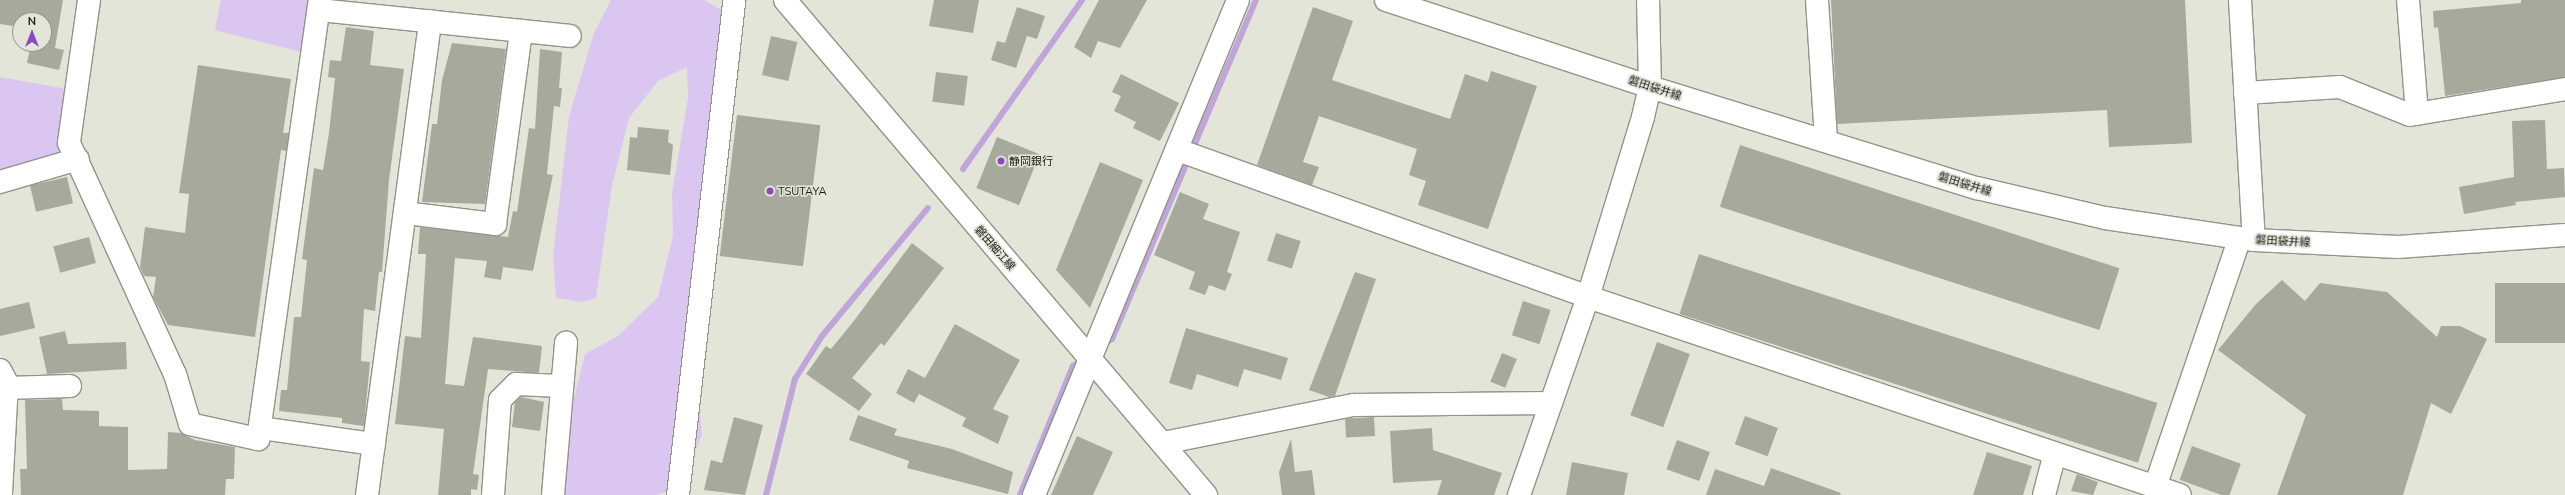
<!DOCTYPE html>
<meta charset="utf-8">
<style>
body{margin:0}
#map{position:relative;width:2565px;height:495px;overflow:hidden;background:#e4e5d9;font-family:Mulish,"Noto Sans JP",sans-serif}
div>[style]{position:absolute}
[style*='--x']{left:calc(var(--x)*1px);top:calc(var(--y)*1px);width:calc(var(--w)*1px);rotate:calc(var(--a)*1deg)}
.green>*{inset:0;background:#dac6f1}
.stream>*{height:6px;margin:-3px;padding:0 3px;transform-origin:3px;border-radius:3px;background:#bfa5da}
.building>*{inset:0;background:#a8a99d;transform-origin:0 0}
.roads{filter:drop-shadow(1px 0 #939388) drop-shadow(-1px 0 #939388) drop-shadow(0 1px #939388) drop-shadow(0 -1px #939388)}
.street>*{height:22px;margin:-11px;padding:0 11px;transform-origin:11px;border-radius:11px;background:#fff}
.secondary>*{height:22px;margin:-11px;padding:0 11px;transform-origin:11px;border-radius:11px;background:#fff}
.dots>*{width:11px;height:11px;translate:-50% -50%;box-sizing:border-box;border:2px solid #e4e5d9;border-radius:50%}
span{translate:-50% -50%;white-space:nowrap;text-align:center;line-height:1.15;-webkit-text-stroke:3px #e4e5d9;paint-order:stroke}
.street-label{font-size:11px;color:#181914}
.poi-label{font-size:11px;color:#181914}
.left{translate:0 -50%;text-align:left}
.north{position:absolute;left:12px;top:12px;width:40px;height:40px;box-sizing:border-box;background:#e4e5d9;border:1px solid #92938a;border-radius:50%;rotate:0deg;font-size:11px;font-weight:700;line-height:16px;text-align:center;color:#181914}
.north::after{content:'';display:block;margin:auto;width:14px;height:18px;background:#8a4abf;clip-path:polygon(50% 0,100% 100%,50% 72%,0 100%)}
</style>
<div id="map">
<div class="green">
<i style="clip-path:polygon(221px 0,318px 0,312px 55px,215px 30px)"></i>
<i style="clip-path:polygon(611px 0,704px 0,732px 16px,742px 55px,724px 88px,706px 144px,695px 348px,702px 435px,679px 488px,655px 495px,565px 495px,555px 475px,585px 354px,618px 336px,658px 297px,673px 236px,672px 193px,688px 98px,687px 67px,658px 81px,629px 118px,612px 185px,596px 298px,583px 302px,556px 298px,553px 256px,569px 116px,594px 33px)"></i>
<i style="clip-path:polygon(0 77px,67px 89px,74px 151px,0 174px)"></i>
</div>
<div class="stream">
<i style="--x:963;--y:169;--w:207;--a:-54.8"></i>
<i style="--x:1103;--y:345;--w:11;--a:-34"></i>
<i style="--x:1112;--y:339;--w:368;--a:-67"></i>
<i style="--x:766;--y:495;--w:120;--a:-76"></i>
<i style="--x:795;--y:379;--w:51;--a:-57.9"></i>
<i style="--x:822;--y:336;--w:166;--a:-50.4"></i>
<i style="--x:1020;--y:495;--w:139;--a:-67.7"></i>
<i style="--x:1073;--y:366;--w:12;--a:-35"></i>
</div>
<div class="building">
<i style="clip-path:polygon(0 0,63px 0,55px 48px,64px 50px,59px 70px,27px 63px,31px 44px,44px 44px,44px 20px,20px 20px,20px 27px,0 24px)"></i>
<i style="clip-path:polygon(934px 0,979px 0,973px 33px,929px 26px)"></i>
<i style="clip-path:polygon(1099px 0,1147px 0,1120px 48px,1098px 41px,1091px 58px,1074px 47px)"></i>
<i style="clip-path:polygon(1831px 0,2185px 0,2192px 143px,2109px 147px,2107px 110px,1837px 124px)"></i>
<i style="clip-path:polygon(2521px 0,2565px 0,2565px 77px,2445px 96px,2438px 27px,2434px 28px,2433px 11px,2521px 3px)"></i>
<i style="clip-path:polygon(1017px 7px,1045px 16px,1037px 39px,1027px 36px,1016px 68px,991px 60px,997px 41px,1005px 43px)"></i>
<i style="clip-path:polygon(1313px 7px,1353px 21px,1332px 80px,1450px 119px,1465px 74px,1488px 82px,1491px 71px,1537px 86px,1488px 229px,1418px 205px,1426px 181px,1409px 175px,1417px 149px,1319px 116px,1303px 162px,1319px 167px,1312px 185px,1257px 165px)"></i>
<i style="clip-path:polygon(346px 27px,374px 31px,370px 65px,404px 69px,389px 180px,382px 272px,379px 272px,375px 311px,364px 309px,361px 361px,370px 362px,364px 426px,342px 423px,342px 418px,279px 411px,281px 390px,287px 390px,294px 317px,301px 317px,307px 260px,302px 259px,314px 168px,323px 170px,329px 133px,335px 78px,328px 77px,330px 60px,341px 61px)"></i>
<i style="left:771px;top:36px;width:27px;height:40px;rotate:13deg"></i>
<i style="clip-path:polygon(452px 43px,506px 49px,485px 204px,422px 202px,432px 124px,437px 124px,442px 80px)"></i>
<i style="clip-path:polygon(540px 49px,562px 52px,559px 88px,562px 88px,560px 107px,554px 106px,547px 174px,553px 175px,533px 271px,503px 267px,501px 280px,484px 277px,487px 261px,455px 258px,445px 384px,464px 386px,473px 337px,542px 346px,539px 373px,488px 369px,473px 474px,479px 475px,477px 490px,471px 489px,471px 495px,438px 495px,444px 429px,395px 424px,405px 336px,421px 338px,426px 254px,418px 254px,420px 227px,508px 237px,513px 211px,517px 212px,529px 128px,535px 129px)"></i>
<i style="clip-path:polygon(198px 65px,291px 79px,283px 133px,289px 133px,286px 151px,281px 150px,255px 337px,168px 325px,153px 297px,156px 277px,144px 276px,140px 267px,145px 227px,185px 233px,189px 194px,179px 193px)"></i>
<i style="left:936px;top:72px;width:32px;height:30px;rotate:7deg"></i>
<i style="clip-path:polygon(1121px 74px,1179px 103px,1160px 141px,1133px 128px,1136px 122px,1114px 111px,1121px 96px,1112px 92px)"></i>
<i style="left:737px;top:115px;width:84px;height:142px;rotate:7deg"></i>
<i style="clip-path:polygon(2545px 120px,2547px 169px,2564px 168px,2565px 197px,2515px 202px,2516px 205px,2464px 214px,2459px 187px,2514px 177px,2512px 121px)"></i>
<i style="clip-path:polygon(638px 127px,669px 130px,668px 142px,673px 145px,670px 175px,627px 170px,630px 137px,637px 138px)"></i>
<i style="left:997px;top:137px;width:46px;height:55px;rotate:22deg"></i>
<i style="left:1740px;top:145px;width:399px;height:65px;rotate:18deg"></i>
<i style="clip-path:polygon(1100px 162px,1143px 180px,1090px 308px,1056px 270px)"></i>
<i style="left:67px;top:177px;width:27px;height:38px;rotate:77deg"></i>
<i style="clip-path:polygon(1180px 192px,1209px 204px,1203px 219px,1240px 232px,1227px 272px,1232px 274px,1225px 291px,1209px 285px,1205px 295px,1189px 289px,1195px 272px,1154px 255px)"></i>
<i style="left:1276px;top:233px;width:26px;height:29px;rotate:18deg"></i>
<i style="left:89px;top:237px;width:27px;height:37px;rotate:75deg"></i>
<i style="clip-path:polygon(912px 243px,944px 268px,884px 346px,881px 343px,852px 378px,872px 394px,859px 411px,806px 374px,826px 346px,831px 349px,853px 322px)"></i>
<i style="left:1699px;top:254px;width:482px;height:63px;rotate:18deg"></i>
<i style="clip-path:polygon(1355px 272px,1376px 279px,1335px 396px,1329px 397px,1309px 390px)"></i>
<i style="clip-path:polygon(2282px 280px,2305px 301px,2320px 283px,2387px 292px,2437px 337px,2441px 326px,2460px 326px,2487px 339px,2451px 414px,2431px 403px,2403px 495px,2277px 495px,2306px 415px,2218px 350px,2256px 304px)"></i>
<i style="left:2495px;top:283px;width:70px;height:60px"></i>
<i style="left:1523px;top:301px;width:29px;height:36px;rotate:18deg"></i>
<i style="clip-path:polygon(29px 302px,35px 328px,0 336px,0 309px)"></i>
<i style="clip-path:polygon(955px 324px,1020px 360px,993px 409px,1009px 416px,998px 444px,962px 426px,966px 418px,919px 394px,914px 403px,896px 393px,908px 369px,925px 378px)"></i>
<i style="clip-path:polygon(1186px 328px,1288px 358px,1281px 380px,1244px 369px,1238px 387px,1197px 374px,1192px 390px,1169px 383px)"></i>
<i style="clip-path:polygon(65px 331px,68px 344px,126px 342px,127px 369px,47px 374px,39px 337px)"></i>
<i style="left:1657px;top:342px;width:35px;height:78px;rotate:20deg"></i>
<i style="left:1502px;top:353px;width:16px;height:31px;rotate:22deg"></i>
<i style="clip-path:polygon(521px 397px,544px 402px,540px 431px,512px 427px,515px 402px)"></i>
<i style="clip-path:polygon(62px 399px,63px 410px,99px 411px,99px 426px,128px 427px,128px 470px,167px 469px,168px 432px,181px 433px,195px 440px,235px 447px,234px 479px,226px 479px,225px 495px,21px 495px,20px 469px,27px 469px,25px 400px)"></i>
<i style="clip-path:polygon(858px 415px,897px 429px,894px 435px,952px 449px,1013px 472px,1008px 494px,907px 468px,909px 461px,849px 440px)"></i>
<i style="left:1745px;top:416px;width:35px;height:30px;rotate:20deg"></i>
<i style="clip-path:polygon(734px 417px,763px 425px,745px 495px,704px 490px,711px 460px,722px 463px)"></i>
<i style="left:1374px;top:417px;width:19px;height:29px;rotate:87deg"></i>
<i style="clip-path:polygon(1432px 428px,1433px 450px,1502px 473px,1494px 495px,1437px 495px,1442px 480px,1393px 483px,1390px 431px)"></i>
<i style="clip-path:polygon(1077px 436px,1113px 452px,1093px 495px,1051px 495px)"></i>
<i style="clip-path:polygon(1291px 439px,1295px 472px,1312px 470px,1315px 495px,1282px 495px,1279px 472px)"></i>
<i style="left:1677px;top:440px;width:35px;height:31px;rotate:20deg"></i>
<i style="left:2192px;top:446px;width:52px;height:36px;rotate:20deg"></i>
<i style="clip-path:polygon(1987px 452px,2032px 466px,2023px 495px,1973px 495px)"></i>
<i style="clip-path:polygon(1572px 462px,1628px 473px,1624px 495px,1566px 495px)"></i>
<i style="clip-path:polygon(1771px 468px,1841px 493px,1840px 495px,1706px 495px,1715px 469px,1764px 486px)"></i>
<i style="clip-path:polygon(2077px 474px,2098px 482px,2093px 495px,2071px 491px)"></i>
</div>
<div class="roads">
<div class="street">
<i style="--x:89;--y:0;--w:144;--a:98"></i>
<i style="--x:69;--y:143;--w:254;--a:65.4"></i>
<i style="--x:175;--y:374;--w:52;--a:73.3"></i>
<i style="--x:190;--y:424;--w:70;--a:12.4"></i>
<i style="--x:258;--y:439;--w:443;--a:-82"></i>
<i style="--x:1817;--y:0;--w:141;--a:86.3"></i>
<i style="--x:2240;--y:0;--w:240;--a:86.7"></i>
<i style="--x:2408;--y:0;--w:114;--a:85.5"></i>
<i style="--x:319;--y:10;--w:252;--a:5.9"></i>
<i style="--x:2245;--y:93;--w:95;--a:-3.6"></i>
<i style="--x:2340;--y:87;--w:75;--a:21.8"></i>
<i style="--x:2410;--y:115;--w:157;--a:-9.5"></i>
<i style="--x:1178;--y:150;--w:436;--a:19.7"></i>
<i style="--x:1588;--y:297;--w:624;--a:18.49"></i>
<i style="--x:0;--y:182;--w:81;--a:-16.4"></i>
<i style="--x:405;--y:213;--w:91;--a:7"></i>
<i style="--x:495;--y:224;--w:195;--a:-82.3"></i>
<i style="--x:0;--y:370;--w:15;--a:62"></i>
<i style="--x:7;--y:383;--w:112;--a:93.1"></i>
<i style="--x:6;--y:388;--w:64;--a:-1.8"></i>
<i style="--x:260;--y:428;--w:115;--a:8"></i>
<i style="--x:1163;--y:443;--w:195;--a:-11.3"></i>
<i style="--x:1354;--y:405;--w:197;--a:-0.6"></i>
<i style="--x:2155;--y:487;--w:263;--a:-71.2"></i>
<i style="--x:367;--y:495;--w:478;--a:-82.4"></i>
<i style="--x:493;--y:495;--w:95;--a:-85.8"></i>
<i style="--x:500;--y:400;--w:23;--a:-45"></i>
<i style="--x:516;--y:384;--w:45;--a:2.5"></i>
<i style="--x:553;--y:495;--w:153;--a:-85.1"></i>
<i style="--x:678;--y:495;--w:498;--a:-83.5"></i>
<i style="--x:2044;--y:495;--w:43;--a:-75.3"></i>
</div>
<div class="secondary">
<i style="--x:785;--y:0;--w:650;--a:49.62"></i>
<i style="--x:1386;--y:0;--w:278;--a:18.2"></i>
<i style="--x:1650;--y:87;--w:342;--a:17.2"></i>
<i style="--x:1977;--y:188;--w:131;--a:13.2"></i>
<i style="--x:2105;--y:218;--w:151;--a:8.4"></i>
<i style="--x:2254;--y:240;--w:144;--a:2.8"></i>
<i style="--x:2398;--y:247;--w:167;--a:-4.1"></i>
<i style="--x:1034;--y:495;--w:535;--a:-67.6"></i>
<i style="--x:1519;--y:495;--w:210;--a:-70.8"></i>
<i style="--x:1588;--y:297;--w:188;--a:-73"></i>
<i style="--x:1643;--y:117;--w:31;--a:-77"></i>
<i style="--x:1650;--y:87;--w:87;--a:-91.3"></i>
</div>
</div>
<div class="dots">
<i style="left:1001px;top:161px;background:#8a4abf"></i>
<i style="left:770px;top:191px;background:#8a4abf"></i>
</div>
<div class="street-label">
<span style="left:1655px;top:88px;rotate:18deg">磐田袋井線</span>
<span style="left:1965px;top:184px;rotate:17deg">磐田袋井線</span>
<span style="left:2283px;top:241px;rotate:3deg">磐田袋井線</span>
<span style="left:995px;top:248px;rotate:49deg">磐田細江線</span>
</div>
<div class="poi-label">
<span class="left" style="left:1009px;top:161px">静岡銀行</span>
<span class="left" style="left:778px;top:191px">TSUTAYA</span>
</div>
<div class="north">N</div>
</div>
